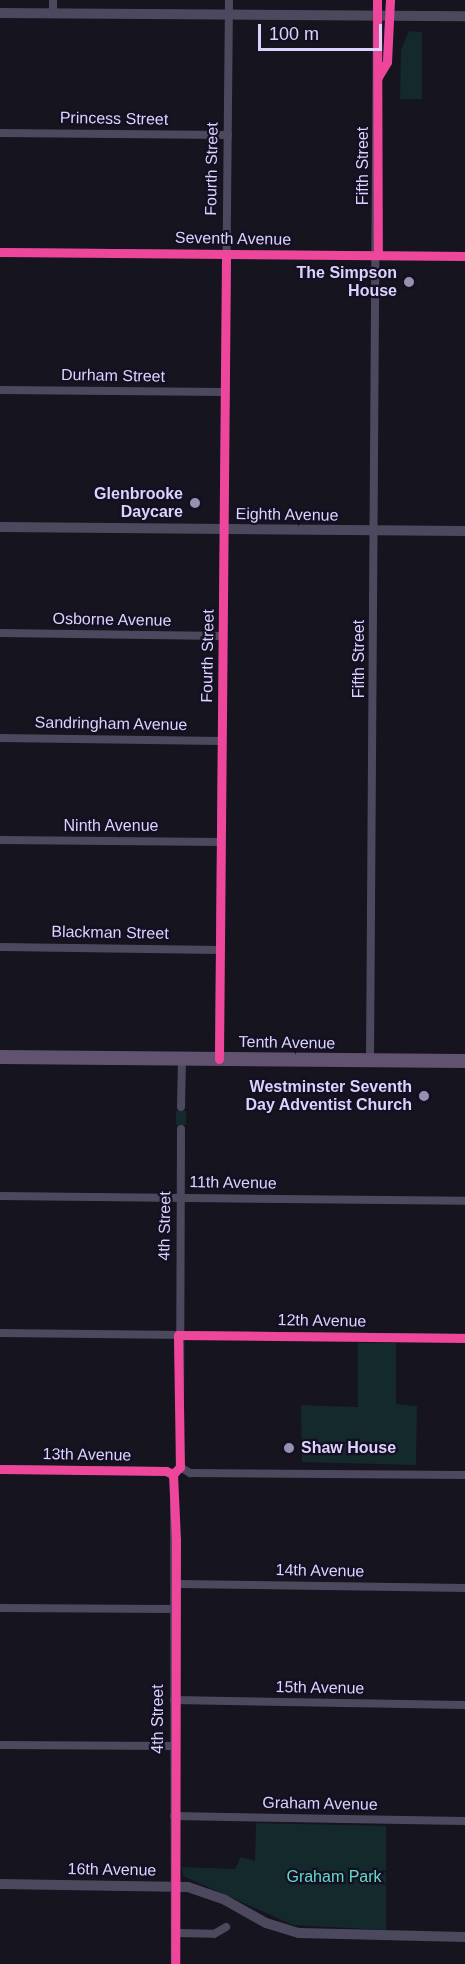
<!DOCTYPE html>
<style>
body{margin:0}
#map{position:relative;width:465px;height:1964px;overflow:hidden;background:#16141e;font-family:Arial,sans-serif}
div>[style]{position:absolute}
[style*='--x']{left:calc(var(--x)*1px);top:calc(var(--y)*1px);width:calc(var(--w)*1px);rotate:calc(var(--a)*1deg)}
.green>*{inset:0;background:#13292b;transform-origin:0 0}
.minor>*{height:8px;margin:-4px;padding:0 4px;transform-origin:4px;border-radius:4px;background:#4c495f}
.tertiary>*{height:10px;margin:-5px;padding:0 5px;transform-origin:5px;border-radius:5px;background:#4c495f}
.primary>*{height:14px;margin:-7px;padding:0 7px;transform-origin:7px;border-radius:7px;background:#615370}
.cycleway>*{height:9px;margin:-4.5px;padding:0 4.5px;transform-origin:4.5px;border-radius:4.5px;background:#ed469a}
.dots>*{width:16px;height:16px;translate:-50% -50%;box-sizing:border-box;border:3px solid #140f23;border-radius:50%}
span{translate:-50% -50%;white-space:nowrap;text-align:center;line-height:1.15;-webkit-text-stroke:4.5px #140f23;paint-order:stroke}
.street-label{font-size:16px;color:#dcd3fd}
.poi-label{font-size:16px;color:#dcd3fd;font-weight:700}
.right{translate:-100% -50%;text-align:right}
.left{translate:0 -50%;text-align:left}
.park-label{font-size:16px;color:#62dbc7}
.scale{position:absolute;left:258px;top:24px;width:124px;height:27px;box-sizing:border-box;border:3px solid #dcd3fd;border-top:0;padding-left:8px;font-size:18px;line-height:21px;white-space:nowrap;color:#dcd3fd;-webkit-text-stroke:4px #140f23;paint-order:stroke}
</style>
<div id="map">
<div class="green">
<i style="clip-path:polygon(409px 31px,422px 32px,422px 99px,400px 99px,401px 50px)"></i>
<i style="left:176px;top:1111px;width:10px;height:14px"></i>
<i style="clip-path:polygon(358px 1343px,396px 1343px,396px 1404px,417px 1406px,416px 1465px,302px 1462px,301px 1405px,358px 1407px)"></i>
<i style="clip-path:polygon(256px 1823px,386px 1826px,386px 1930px,293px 1925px,183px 1876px,182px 1867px,235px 1869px,241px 1857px,255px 1861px)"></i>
</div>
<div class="minor">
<i style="--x:53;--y:0;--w:13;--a:90"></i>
<i style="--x:378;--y:77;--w:17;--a:-59"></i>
<i style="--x:387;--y:62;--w:62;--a:-87.2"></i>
<i style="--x:0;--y:133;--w:228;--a:0.5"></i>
<i style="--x:0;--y:252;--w:465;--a:0.5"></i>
<i style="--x:0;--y:390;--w:225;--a:0.5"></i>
<i style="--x:0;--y:633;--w:223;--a:0.8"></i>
<i style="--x:0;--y:738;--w:222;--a:0.8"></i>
<i style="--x:0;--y:840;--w:221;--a:0.5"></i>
<i style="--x:0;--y:947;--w:220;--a:0.8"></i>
<i style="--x:219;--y:1059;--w:1059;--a:-89.46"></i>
<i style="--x:370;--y:1060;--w:1060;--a:-89.62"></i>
<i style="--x:181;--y:1107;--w:48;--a:-88.8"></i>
<i style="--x:181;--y:1129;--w:338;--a:90.2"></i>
<i style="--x:180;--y:1467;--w:12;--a:31"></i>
<i style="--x:190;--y:1473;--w:275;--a:0.4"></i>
<i style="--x:0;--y:1196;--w:465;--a:0.6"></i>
<i style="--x:0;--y:1333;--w:465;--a:0.6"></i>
<i style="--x:0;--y:1469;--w:166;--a:0.7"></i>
<i style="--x:166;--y:1471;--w:10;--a:37"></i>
<i style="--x:174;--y:1477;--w:487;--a:89.9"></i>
<i style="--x:176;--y:1584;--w:289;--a:0.8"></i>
<i style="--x:0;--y:1608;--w:175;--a:0.3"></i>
<i style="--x:174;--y:1700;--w:291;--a:1"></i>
<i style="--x:0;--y:1745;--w:174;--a:0.3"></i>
<i style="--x:174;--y:1816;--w:291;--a:1"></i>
<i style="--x:175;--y:1933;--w:39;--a:1"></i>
<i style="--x:214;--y:1934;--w:14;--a:-30"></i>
</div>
<div class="tertiary">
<i style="--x:0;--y:13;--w:465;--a:0.4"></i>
<i style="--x:0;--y:527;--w:465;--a:0.5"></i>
<i style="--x:0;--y:1884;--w:188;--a:0.9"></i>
<i style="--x:188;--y:1887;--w:39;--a:19"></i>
<i style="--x:225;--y:1900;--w:47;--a:29.3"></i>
<i style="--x:266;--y:1923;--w:34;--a:17"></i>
<i style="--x:299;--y:1933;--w:166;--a:1.4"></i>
</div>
<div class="primary">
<i style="--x:0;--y:1057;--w:465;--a:0.5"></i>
</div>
<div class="cycleway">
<i style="--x:377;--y:0;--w:255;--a:89.8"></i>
<i style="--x:378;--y:77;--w:17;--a:-59"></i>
<i style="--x:387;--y:62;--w:62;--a:-87.2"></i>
<i style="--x:0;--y:252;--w:465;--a:0.5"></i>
<i style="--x:219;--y:1059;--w:805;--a:-89.5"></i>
<i style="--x:0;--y:1469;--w:166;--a:0.7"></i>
<i style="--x:166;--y:1471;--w:8;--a:23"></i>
<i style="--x:173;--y:1474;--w:66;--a:87.4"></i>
<i style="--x:176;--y:1540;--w:424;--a:90.1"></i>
<i style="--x:173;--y:1474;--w:10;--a:-45"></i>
<i style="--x:180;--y:1467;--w:132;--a:-90.9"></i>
<i style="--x:178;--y:1335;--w:287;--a:0.6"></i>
</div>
<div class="dots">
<i style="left:409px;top:282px;background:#9790af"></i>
<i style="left:195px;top:503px;background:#9790af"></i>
<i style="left:424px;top:1096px;background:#9790af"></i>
<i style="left:289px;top:1448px;background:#9790af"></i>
</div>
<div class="street-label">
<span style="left:114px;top:119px;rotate:1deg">Princess Street</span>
<span style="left:363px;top:166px;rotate:-90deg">Fifth Street</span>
<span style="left:212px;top:169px;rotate:-89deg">Fourth Street</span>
<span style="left:233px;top:239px;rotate:1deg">Seventh Avenue</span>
<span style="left:113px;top:376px;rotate:1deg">Durham Street</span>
<span style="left:287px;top:515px;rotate:1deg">Eighth Avenue</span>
<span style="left:112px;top:620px;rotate:1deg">Osborne Avenue</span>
<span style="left:208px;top:656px;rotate:-89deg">Fourth Street</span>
<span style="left:359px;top:659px;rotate:-90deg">Fifth Street</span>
<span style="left:111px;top:724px;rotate:1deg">Sandringham Avenue</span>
<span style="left:111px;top:826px">Ninth Avenue</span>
<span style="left:110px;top:933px;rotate:1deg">Blackman Street</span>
<span style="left:287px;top:1043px;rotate:1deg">Tenth Avenue</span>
<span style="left:233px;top:1183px;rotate:1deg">11th Avenue</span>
<span style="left:165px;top:1226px;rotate:-89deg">4th Street</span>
<span style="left:322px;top:1321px;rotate:1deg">12th Avenue</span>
<span style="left:87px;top:1455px;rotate:1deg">13th Avenue</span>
<span style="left:320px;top:1571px;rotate:1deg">14th Avenue</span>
<span style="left:320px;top:1688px;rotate:1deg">15th Avenue</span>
<span style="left:158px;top:1719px;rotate:-90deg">4th Street</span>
<span style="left:320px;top:1804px;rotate:1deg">Graham Avenue</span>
<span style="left:112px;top:1870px;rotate:1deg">16th Avenue</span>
</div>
<div class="poi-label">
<span class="right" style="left:397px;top:282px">The Simpson<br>House</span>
<span class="right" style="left:183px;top:503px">Glenbrooke<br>Daycare</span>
<span class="right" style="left:412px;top:1096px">Westminster Seventh<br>Day Adventist Church</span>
<span class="left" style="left:301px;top:1448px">Shaw House</span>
</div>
<div class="park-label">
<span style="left:334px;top:1877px">Graham Park</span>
</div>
<div class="scale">100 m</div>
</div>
